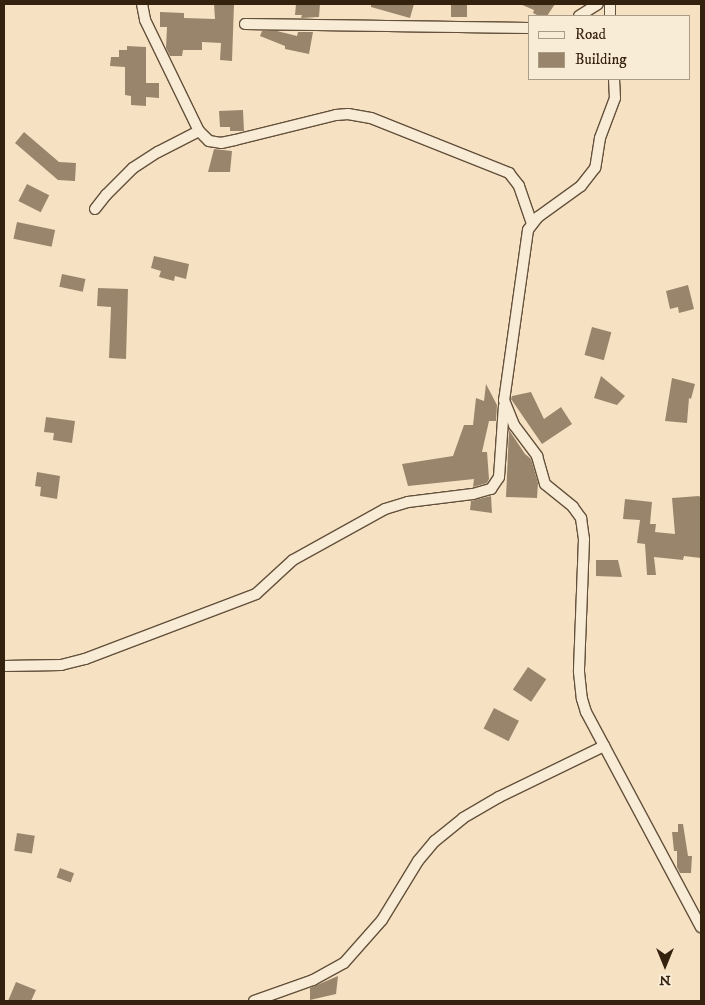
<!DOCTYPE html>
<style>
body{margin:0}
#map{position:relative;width:705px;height:1005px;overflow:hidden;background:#f6e2c2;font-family:"IM FELL DW Pica",serif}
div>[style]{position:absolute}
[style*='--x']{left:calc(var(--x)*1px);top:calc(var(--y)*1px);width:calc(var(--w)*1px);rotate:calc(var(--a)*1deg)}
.building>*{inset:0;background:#99856c;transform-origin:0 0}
.roads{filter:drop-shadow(1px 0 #64513b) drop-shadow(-1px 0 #64513b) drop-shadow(0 1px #64513b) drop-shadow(0 -1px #64513b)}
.minor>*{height:10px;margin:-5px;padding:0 5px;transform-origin:5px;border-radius:5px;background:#f9ecd7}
span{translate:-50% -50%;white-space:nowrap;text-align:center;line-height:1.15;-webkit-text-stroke:4.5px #f9ecd7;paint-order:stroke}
.frame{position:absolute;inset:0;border:5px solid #34210e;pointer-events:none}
.legend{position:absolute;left:528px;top:15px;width:162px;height:65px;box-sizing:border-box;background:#f9ecd7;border:1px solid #aa9b87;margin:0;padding:6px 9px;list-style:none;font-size:15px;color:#34210e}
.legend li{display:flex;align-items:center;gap:10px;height:25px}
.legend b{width:25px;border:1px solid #aa9b87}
.north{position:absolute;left:640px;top:940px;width:50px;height:50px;-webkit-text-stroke:4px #f9ecd7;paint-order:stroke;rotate:180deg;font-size:14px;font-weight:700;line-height:20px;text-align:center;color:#34210e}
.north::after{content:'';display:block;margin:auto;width:18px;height:22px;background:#34210e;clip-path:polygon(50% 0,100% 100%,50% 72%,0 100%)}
</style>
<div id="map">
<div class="building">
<i style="clip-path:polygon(214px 4px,234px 4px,232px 61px,220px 60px,221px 43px,202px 42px,202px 50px,183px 50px,182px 56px,170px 56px,166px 48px,167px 27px,160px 27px,160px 12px,184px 13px,184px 18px,215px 19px)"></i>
<i style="clip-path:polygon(296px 4px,320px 4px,319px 17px,301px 18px,302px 15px,295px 15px)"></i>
<i style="clip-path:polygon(371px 4px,414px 4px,410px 18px,371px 7px)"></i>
<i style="left:451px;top:4px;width:16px;height:13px"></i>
<i style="clip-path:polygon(520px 4px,555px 4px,547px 16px,539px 16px,533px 13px,534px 10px)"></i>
<i style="clip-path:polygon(262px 31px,277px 31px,297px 36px,298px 32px,313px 32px,309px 54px,285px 49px,285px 46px,260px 36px)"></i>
<i style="clip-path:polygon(127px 46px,146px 47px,146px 83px,159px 83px,159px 98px,146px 97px,146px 106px,131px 105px,131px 96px,125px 95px,125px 67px,110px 66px,111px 57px,119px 57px,119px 50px,127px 50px)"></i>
<i style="clip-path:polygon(243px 110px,244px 131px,230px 131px,230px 127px,220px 127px,219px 111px)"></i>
<i style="clip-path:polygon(24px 132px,59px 162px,76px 163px,75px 181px,58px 180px,15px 143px)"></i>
<i style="clip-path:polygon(214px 149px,232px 151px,230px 172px,208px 172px)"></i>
<i style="left:27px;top:184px;width:25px;height:19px;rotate:27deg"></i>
<i style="left:17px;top:222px;width:39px;height:17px;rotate:12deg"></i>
<i style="clip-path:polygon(154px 256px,189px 264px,186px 279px,175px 276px,174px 281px,159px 277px,161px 271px,151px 268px)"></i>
<i style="left:62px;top:274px;width:24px;height:13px;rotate:12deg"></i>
<i style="clip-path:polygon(688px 285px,694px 309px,679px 313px,678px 307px,670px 309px,666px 291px)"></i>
<i style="clip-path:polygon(98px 288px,128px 289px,126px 359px,109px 358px,111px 307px,97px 306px)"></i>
<i style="left:592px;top:327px;width:20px;height:29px;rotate:15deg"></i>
<i style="clip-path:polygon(601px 376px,625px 396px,617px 405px,594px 398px)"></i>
<i style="clip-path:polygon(672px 378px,695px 384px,691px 399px,689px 398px,687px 423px,665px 421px)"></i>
<i style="clip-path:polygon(486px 384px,497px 405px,496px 421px,489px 421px,482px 452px,487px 452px,489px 479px,487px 483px,473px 487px,474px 479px,408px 486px,402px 464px,453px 456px,464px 425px,473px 425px,476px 398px,484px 401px)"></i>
<i style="clip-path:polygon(531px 392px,544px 419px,561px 407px,572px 424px,542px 444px,511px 399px,512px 396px)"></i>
<i style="clip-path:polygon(46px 417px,75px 421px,72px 443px,53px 440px,54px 433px,44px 432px)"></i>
<i style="clip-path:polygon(509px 430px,525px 454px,531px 459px,538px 483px,537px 498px,506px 497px)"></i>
<i style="clip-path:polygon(37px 472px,60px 476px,57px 499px,40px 496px,41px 487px,35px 486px)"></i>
<i style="clip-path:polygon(491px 496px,492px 513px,470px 510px,471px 501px)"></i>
<i style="clip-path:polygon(699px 496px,701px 498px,701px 558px,684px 556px,683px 560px,654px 557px,656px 575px,647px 575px,645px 544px,637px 543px,640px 520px,623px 519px,625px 499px,652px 502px,650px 524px,656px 524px,655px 532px,675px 534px,672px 498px)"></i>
<i style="clip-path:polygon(596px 560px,618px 560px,622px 577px,596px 576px)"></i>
<i style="left:528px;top:667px;width:22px;height:27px;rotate:34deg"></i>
<i style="left:494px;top:708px;width:28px;height:23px;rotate:27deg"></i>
<i style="clip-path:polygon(678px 824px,683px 824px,688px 856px,692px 856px,691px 873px,680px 873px,677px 867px,677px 851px,674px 851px,672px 832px,678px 832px)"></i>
<i style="left:17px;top:833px;width:18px;height:18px;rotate:9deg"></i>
<i style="left:60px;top:868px;width:15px;height:10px;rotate:20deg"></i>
<i style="clip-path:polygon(338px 976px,336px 994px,310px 1000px,310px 988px)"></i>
<i style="clip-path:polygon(16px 982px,36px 990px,31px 1001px,8px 1001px)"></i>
</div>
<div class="roads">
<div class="minor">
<i style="--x:142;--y:4;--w:16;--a:79"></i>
<i style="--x:145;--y:20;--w:123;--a:64.1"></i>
<i style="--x:199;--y:131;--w:14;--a:45"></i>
<i style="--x:209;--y:141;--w:12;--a:9"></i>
<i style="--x:221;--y:143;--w:14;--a:-12"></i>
<i style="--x:235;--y:140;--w:104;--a:-13.9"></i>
<i style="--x:336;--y:115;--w:12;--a:-5"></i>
<i style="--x:348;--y:114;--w:23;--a:10"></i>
<i style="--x:371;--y:118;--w:149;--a:21.7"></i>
<i style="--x:509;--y:173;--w:16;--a:52"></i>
<i style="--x:519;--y:186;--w:39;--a:71"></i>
<i style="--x:610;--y:4;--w:12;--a:90"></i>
<i style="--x:579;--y:16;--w:22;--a:-32"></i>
<i style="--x:245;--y:24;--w:284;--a:0.8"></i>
<i style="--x:614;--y:79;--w:19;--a:87"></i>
<i style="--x:615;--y:98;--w:43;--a:110.6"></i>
<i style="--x:600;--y:138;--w:30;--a:99"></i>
<i style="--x:595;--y:168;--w:23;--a:128"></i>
<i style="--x:581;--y:186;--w:53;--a:144.2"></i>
<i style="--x:538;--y:217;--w:16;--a:128"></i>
<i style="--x:528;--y:230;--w:172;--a:98"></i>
<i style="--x:504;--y:400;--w:27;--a:68"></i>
<i style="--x:514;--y:425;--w:39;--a:53"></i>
<i style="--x:537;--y:456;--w:29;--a:74"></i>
<i style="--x:545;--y:484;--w:36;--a:39"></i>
<i style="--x:573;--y:507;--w:14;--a:54"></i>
<i style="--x:581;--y:518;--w:21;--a:82"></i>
<i style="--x:584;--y:539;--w:133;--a:92.2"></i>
<i style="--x:579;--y:672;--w:27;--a:84"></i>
<i style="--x:582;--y:699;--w:14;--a:73"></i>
<i style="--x:586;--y:712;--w:244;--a:61.9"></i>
<i style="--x:95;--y:209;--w:18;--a:-52"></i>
<i style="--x:106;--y:195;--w:38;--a:-45"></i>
<i style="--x:133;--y:168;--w:30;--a:-33"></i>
<i style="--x:158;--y:152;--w:46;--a:-27.1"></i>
<i style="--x:4;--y:666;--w:57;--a:-1"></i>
<i style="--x:61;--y:665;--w:25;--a:-14"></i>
<i style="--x:85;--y:659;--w:183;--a:-20.8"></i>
<i style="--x:256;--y:594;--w:50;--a:-42.6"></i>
<i style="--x:293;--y:560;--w:105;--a:-29"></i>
<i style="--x:385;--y:509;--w:24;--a:-17"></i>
<i style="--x:408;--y:502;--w:65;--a:-7"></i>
<i style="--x:473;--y:494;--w:19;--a:-16"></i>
<i style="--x:491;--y:489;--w:14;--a:-56"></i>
<i style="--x:499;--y:477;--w:71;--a:-86"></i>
<i style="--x:254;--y:1001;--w:63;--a:-19.6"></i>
<i style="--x:313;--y:980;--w:35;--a:-29"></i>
<i style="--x:344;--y:963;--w:57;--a:-48.5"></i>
<i style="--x:382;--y:920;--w:69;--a:-58.6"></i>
<i style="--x:418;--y:861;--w:26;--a:-50"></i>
<i style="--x:435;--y:841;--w:36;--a:-39"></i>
<i style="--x:463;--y:818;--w:42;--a:-30.3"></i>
<i style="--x:499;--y:797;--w:117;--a:-25.9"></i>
</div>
</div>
<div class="frame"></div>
<ul class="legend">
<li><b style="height:6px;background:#f9ecd7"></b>Road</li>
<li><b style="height:14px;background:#99856c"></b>Building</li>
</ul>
<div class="north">N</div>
</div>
